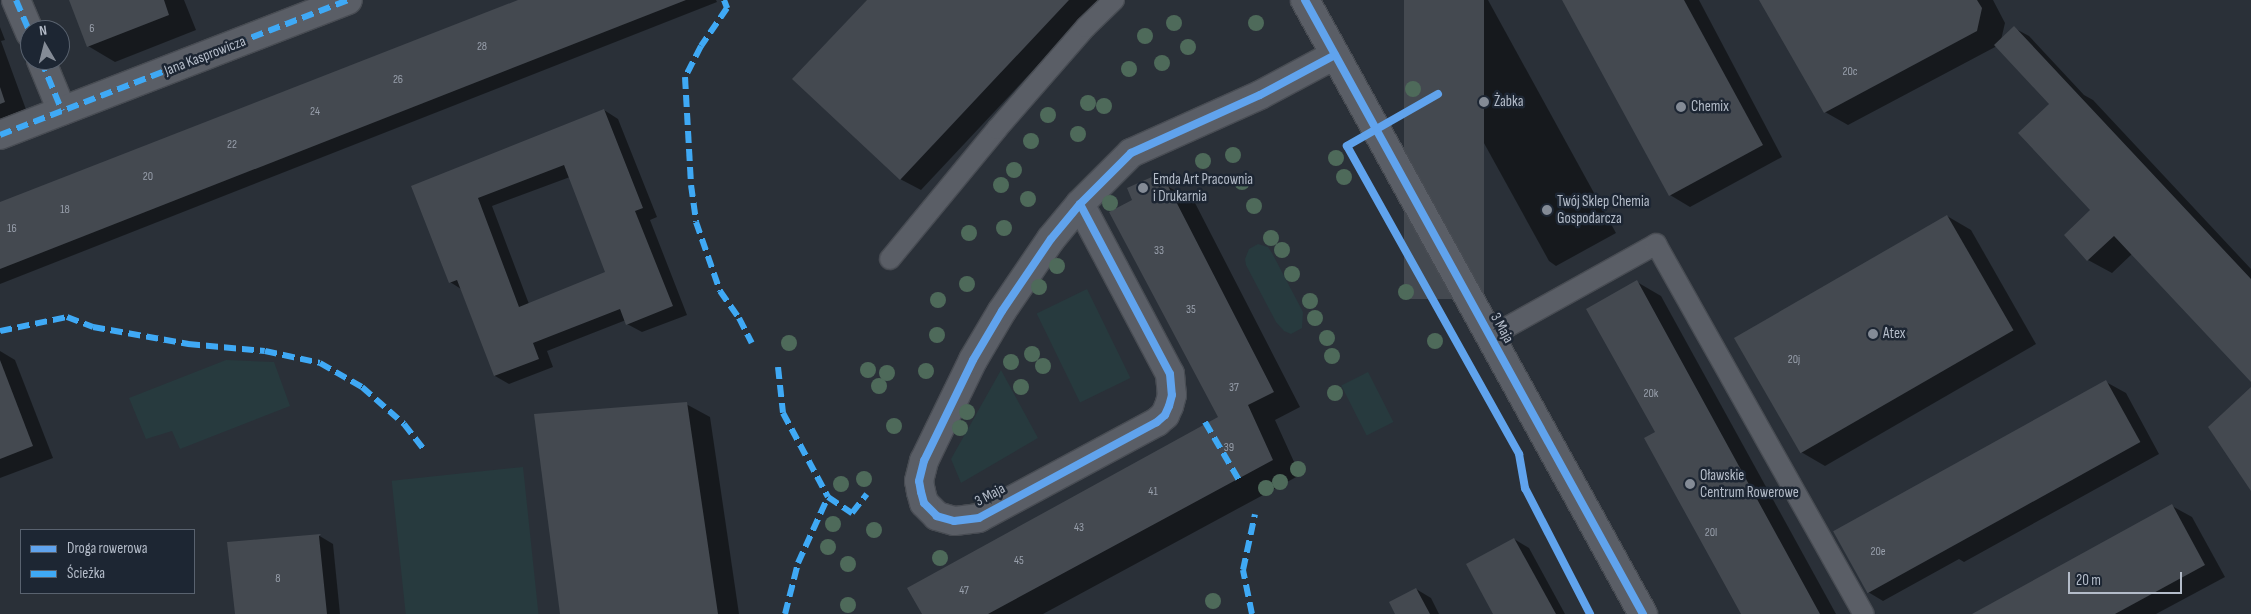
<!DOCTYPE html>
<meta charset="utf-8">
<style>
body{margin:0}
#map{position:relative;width:2251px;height:614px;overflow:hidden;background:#2a3038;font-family:"Sofia Sans Condensed",sans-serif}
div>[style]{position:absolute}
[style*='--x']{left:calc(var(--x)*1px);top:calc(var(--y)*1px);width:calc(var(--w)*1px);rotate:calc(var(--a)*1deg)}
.green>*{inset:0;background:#273a3e;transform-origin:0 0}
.shadow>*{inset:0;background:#0007}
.building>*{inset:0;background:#444950;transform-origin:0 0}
.roads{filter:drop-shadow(1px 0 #484c53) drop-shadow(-1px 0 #484c53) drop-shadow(0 1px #484c53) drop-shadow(0 -1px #484c53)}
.service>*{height:20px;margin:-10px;padding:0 10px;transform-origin:10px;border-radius:10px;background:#5a5e66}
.minor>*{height:28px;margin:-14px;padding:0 14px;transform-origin:14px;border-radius:14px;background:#5a5e66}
.tertiary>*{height:28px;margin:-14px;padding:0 14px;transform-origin:14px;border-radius:14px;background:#5a5e66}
.quiet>*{height:6px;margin-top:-3px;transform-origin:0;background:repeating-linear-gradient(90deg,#3fa9f5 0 12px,transparent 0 18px)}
.cycleway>*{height:8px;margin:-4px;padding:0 4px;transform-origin:4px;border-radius:4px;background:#60a3ed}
.trees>*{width:16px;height:16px;margin:-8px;border-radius:50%;background:#4e6a5a}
.dots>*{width:14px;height:14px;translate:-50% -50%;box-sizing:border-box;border:2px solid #1d2633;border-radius:50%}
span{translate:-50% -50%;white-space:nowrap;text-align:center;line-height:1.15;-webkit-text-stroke:5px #1d2633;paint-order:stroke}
.number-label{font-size:12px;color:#989fab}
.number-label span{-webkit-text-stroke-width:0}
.street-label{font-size:15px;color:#b4bcc9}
.poi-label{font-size:15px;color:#b4bcc9}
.left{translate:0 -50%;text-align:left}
.legend{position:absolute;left:20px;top:529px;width:175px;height:65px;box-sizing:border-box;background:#1d2633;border:1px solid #59626f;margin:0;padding:6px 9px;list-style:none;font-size:15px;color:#b4bcc9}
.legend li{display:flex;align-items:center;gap:10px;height:25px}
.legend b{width:25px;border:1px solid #59626f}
.north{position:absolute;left:20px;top:20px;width:50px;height:50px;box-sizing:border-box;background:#1d2633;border:1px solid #59626f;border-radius:50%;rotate:352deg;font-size:14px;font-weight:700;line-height:20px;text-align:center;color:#b4bcc9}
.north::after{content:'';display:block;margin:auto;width:18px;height:22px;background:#848b96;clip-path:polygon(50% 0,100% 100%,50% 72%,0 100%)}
.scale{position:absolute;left:2068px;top:572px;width:114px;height:22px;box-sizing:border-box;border:2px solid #b4bcc9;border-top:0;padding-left:6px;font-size:15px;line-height:18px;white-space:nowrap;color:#b4bcc9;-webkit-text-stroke:4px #1d2633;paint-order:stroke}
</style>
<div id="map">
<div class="green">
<i style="clip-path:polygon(1258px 244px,1268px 247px,1272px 253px,1303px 312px,1302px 328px,1291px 334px,1284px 331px,1276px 322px,1246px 265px,1245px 259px,1249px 249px)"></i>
<i style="left:1087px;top:289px;width:99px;height:56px;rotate:64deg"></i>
<i style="clip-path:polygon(226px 360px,274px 362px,290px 406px,180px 449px,172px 431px,146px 439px,129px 398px)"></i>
<i style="clip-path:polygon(1001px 370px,1038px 438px,961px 483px,951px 459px)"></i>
<i style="left:1368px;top:372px;width:56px;height:30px;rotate:63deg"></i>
<i style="left:523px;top:467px;width:148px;height:132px;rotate:84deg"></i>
</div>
<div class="shadow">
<i style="clip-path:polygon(70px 0,184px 0,196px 30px,115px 62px,88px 46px)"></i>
<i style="clip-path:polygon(522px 0,716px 0,717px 2px,0 284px,0 204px)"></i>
<i style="clip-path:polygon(869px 0,1099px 0,921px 190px,900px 179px)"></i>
<i style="clip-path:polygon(1405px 0,1488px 0,1616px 233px,1556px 266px,1549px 261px)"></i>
<i style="clip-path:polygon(1564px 0,1699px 0,1782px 157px,1690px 207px,1670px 195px)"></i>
<i style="clip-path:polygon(1760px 0,1993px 0,2005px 23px,2001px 40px,2014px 28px,2029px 36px,2084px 95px,2093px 100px,2251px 269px,2251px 380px,2132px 254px,2112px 273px,2088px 260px,2092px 210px,2051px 104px,1997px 46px,1848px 125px,1825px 112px)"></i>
<i style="clip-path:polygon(0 27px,5px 40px,1px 41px,28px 115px,0 127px)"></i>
<i style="clip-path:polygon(evenodd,604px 110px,618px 119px,657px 217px,650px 220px,687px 315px,642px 332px,627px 324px,626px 320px,547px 351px,553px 367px,509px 384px,495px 376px,461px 289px,450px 282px,413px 186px,604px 110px,570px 177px,607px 273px,529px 304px,492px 206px,570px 177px)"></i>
<i style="clip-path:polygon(1154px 177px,1161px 182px,1164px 187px,1167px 186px,1194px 201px,1300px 407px,1275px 420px,1300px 475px,1043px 614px,924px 614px,1220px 418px,1137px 201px)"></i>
<i style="clip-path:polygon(1947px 216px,1971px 230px,2036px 344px,1825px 466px,1801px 452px)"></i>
<i style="clip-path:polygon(1637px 282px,1661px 296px,1836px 614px,1742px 614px,1656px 432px)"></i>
<i style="clip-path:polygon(0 351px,15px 360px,53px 458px,0 478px)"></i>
<i style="clip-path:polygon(2106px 382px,2126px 393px,2159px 454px,1964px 562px,1959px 559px,1883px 601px,1868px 592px)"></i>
<i style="clip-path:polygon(686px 404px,710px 417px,739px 614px,561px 614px)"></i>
<i style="clip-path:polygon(2172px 506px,2192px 517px,2225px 577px,2156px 614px,1975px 614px)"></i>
<i style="clip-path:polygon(318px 535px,333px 544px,340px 614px,236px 614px)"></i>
<i style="clip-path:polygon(1514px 539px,1529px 548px,1565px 614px,1495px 614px)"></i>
<i style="clip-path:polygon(1416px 589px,1431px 598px,1439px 614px,1396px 614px)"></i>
</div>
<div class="building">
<i style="clip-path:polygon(69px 0,164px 0,169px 15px,87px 47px)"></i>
<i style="clip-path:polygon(518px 0,686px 0,0 269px,0 202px)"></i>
<i style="clip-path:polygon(867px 0,1069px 0,900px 180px,792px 79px)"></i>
<i style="left:1404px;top:0;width:80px;height:299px"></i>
<i style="clip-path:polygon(1562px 0,1684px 0,1763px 145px,1669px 196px)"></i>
<i style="clip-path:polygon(1759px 0,1977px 0,1982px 8px,1977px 31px,1824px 113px)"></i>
<i style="clip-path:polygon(2014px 26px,2251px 279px,2251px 382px,2114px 236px,2087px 261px,2064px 235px,2090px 210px,2018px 133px,2049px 104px,1994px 45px)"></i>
<i style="clip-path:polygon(0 87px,5px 102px,0 104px)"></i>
<i style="clip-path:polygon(evenodd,604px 109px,643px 208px,635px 211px,673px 306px,626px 325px,620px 309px,533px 343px,539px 359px,494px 376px,457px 280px,449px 283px,411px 186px,604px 109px,564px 165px,605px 272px,519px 307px,478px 198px,564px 165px)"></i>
<i style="clip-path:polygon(1154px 176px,1159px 187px,1167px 184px,1274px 392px,1248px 405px,1273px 460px,988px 614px,922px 614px,907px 588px,1218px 417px,1109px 212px,1132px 200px,1127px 188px)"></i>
<i style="left:1947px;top:215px;width:133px;height:246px;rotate:60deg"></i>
<i style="clip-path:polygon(1637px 280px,1820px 614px,1741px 614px,1644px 438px,1655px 432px,1586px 309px)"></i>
<i style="clip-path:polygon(0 360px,33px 446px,0 459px)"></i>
<i style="left:2106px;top:380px;width:71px;height:312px;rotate:61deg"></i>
<i style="clip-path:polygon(2251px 387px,2251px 491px,2208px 427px)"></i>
<i style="clip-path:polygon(687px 402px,718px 614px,560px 614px,534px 414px)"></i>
<i style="clip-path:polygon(2172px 504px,2205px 565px,2115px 614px,1972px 614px)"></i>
<i style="clip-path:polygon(321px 534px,319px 536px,327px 614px,235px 614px,227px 542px)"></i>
<i style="clip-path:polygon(1514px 538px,1556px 614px,1493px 614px,1466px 564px)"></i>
<i style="clip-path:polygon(1416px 588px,1430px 614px,1395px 614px,1389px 602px)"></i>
</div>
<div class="roads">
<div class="service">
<i style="--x:890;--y:259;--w:168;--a:-50.5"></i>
<i style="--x:997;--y:129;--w:135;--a:-48.9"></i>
<i style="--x:1086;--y:27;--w:39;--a:-44"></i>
<i style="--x:1491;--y:336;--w:189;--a:-29.1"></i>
<i style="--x:1656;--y:244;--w:424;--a:60.7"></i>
</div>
<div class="minor">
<i style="--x:16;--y:0;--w:36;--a:67"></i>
<i style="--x:41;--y:60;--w:55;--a:67.6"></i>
<i style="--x:0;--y:135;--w:373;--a:-21.2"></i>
<i style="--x:1080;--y:204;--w:192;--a:62.1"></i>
<i style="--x:1170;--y:374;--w:21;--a:85"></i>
<i style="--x:1172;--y:395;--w:11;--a:105"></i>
<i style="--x:1169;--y:406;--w:10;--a:114"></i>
<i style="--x:1165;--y:415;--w:11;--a:139"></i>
<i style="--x:1157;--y:422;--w:202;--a:151.7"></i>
<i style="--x:979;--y:518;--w:25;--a:173"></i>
<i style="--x:954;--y:521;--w:18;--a:-164"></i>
<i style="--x:937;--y:516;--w:18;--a:-135"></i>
<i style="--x:924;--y:503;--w:11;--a:-105"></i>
<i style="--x:921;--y:492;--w:11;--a:-100"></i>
<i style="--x:919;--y:481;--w:21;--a:-76"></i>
<i style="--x:924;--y:461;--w:112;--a:-64.1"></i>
<i style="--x:973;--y:360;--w:57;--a:-59.4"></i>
<i style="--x:1002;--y:311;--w:87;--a:-55.8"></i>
<i style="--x:1051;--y:239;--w:45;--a:-50.4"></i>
<i style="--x:1080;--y:204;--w:72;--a:-45"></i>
<i style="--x:1131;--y:153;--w:141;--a:-24.2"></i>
<i style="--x:1260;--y:95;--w:85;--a:-28.1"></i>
</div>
<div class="tertiary">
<i style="--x:1305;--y:0;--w:701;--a:61.17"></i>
</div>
</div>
<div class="quiet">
<i style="--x:16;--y:0;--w:36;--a:67"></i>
<i style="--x:724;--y:0;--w:9;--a:69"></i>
<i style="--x:727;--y:8;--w:46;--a:124.4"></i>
<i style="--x:701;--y:46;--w:35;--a:117"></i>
<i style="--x:685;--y:77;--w:108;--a:86.8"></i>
<i style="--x:691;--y:185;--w:37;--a:82"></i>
<i style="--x:696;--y:222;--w:73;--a:70.8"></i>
<i style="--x:720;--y:291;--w:33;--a:55"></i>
<i style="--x:739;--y:318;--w:28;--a:63"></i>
<i style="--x:41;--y:60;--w:55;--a:67.6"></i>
<i style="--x:0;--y:135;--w:373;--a:-21.2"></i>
<i style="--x:0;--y:331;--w:68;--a:-11.8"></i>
<i style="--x:67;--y:317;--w:28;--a:21"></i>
<i style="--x:93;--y:327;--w:97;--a:10.1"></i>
<i style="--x:188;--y:344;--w:77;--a:5.2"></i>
<i style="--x:265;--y:351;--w:56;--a:12.3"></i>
<i style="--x:320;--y:363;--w:48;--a:29.7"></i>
<i style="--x:362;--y:387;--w:56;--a:41.4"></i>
<i style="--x:404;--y:424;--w:31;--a:52"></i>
<i style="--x:778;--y:367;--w:46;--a:83.8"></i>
<i style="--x:783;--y:413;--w:95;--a:61.8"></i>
<i style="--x:828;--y:497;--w:29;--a:34"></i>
<i style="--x:852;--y:513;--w:24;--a:-52"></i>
<i style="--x:1205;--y:422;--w:69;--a:59.7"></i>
<i style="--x:785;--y:614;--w:53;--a:-75.7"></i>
<i style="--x:798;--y:563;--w:72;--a:-65.6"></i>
<i style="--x:1252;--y:614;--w:45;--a:-101.6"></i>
<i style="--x:1243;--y:570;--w:57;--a:-77.9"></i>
</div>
<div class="cycleway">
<i style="--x:1305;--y:0;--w:701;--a:61.17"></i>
<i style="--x:1438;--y:94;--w:105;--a:150.3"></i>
<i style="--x:1347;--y:146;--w:353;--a:60.8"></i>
<i style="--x:1519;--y:454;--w:35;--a:80"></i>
<i style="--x:1525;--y:488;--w:142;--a:62.7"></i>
<i style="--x:1080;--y:204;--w:192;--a:62.1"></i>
<i style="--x:1170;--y:374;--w:21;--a:85"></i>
<i style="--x:1172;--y:395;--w:11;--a:105"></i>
<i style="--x:1169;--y:406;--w:10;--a:114"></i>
<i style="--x:1165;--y:415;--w:11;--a:139"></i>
<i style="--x:1157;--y:422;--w:202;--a:151.7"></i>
<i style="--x:979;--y:518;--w:25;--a:173"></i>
<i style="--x:954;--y:521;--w:18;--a:-164"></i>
<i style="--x:937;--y:516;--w:18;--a:-135"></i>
<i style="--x:924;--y:503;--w:11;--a:-105"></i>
<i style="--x:921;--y:492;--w:11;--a:-100"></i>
<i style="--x:919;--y:481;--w:21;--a:-76"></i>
<i style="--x:924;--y:461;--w:112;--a:-64.1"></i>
<i style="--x:973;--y:360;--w:57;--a:-59.4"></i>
<i style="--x:1002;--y:311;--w:87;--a:-55.8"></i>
<i style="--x:1051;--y:239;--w:45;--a:-50.4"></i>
<i style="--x:1080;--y:204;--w:72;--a:-45"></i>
<i style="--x:1131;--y:153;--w:141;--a:-24.2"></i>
<i style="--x:1260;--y:95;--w:85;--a:-28.1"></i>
</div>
<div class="trees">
<i style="left:1174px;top:23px"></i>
<i style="left:1256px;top:23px"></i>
<i style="left:1145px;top:36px"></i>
<i style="left:1188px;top:47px"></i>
<i style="left:1162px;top:63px"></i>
<i style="left:1129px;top:69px"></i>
<i style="left:1413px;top:89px"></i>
<i style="left:1088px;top:103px"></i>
<i style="left:1104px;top:106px"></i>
<i style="left:1048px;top:115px"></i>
<i style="left:1078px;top:134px"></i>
<i style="left:1031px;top:141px"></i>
<i style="left:1233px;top:155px"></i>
<i style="left:1336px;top:158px"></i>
<i style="left:1203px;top:161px"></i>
<i style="left:1014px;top:170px"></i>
<i style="left:1344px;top:177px"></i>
<i style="left:1242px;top:182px"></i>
<i style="left:1001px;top:185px"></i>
<i style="left:1028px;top:199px"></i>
<i style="left:1110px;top:203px"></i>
<i style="left:1254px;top:206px"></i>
<i style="left:1004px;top:228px"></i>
<i style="left:969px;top:233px"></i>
<i style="left:1271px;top:238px"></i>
<i style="left:1282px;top:250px"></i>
<i style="left:1057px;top:266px"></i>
<i style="left:1292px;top:274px"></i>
<i style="left:967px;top:284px"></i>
<i style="left:1039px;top:287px"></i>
<i style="left:1406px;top:292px"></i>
<i style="left:938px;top:300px"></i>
<i style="left:1310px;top:301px"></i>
<i style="left:1315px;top:318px"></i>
<i style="left:937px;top:335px"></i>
<i style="left:1327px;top:338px"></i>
<i style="left:1435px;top:341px"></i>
<i style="left:789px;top:343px"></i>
<i style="left:1032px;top:354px"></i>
<i style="left:1332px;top:356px"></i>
<i style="left:1011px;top:362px"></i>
<i style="left:1043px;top:366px"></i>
<i style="left:868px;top:370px"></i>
<i style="left:926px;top:371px"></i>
<i style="left:887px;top:373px"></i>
<i style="left:879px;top:386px"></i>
<i style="left:1021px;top:387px"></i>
<i style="left:1335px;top:393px"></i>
<i style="left:967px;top:412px"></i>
<i style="left:894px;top:426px"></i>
<i style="left:960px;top:428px"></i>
<i style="left:1298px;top:469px"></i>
<i style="left:864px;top:479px"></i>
<i style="left:1280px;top:482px"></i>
<i style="left:841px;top:484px"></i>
<i style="left:1266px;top:488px"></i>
<i style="left:833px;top:524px"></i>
<i style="left:874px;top:530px"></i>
<i style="left:828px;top:547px"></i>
<i style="left:940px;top:558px"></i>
<i style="left:848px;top:564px"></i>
<i style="left:1213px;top:601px"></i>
<i style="left:848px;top:605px"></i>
</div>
<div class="dots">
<i style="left:1484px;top:102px;background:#848b96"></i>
<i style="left:1681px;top:107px;background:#848b96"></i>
<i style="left:1143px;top:188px;background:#848b96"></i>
<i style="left:1547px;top:210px;background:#848b96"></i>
<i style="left:1873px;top:334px;background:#848b96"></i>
<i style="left:1690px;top:484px;background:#848b96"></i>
</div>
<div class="number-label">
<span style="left:92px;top:29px">6</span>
<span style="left:482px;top:47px">28</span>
<span style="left:1850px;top:72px">20c</span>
<span style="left:398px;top:80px">26</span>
<span style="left:315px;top:112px">24</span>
<span style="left:232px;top:145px">22</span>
<span style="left:148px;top:177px">20</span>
<span style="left:65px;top:210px">18</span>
<span style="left:12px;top:229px">16</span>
<span style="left:1159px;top:251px">33</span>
<span style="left:1191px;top:310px">35</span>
<span style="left:1794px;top:360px">20j</span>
<span style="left:1234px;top:388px">37</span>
<span style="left:1651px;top:394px">20k</span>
<span style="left:1229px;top:448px">39</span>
<span style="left:1153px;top:492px">41</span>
<span style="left:1079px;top:528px">43</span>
<span style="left:1711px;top:533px">20l</span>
<span style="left:1878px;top:552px">20e</span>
<span style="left:1019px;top:561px">45</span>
<span style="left:278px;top:579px">8</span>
<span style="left:964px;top:591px">47</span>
</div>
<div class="street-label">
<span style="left:205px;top:56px;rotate:-21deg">Jana Kasprowicza</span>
<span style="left:1502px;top:328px;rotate:61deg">3 Maja</span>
<span style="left:990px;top:495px;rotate:-28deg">3 Maja</span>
</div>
<div class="poi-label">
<span class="left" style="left:1494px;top:102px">Żabka</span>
<span class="left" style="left:1691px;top:107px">Chemix</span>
<span class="left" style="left:1153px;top:188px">Emda Art Pracownia<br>i Drukarnia</span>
<span class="left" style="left:1557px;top:210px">Twój Sklep Chemia<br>Gospodarcza</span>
<span class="left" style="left:1883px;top:334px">Atex</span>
<span class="left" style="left:1700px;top:484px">Oławskie<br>Centrum Rowerowe</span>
</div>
<ul class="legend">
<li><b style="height:6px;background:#60a3ed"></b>Droga rowerowa</li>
<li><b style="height:6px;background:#3fa9f5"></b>Ścieżka</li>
</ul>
<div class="north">N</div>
<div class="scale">20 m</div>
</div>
